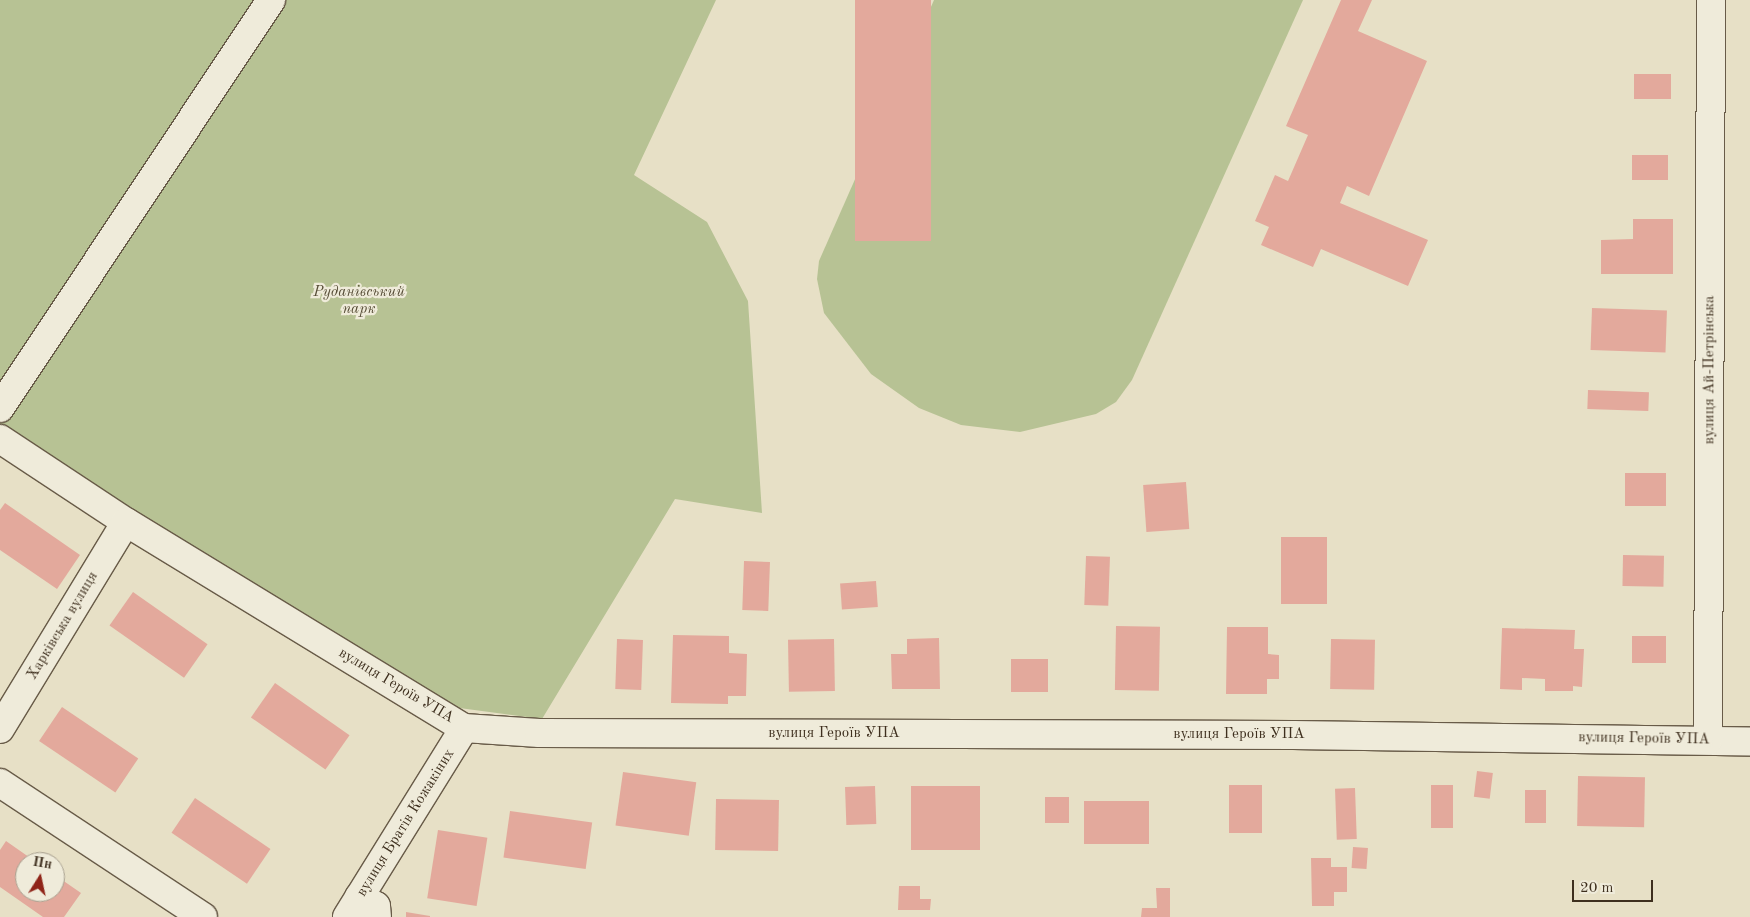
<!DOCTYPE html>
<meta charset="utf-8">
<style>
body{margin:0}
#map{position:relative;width:1750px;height:917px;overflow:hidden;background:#e7e0c6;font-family:"Old Standard TT",serif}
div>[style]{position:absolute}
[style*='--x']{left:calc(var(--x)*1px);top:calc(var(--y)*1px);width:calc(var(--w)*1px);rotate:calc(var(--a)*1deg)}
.green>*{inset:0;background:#b7c294}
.building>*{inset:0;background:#e3a99c;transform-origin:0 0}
.roads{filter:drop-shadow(1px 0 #685b48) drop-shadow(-1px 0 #685b48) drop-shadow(0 1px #685b48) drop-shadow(0 -1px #685b48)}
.minor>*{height:28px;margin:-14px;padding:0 14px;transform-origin:14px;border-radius:14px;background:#efebda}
span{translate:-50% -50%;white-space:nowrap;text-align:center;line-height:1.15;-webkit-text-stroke:4.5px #efebda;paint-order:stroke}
.park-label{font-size:15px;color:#564c36;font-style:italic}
.street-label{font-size:15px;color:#3e2f1e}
.north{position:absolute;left:15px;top:852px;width:50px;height:50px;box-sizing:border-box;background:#efebda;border:1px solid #a8a08f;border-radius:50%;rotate:10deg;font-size:14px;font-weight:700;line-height:20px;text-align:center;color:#3e2f1e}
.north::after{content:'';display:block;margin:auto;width:18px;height:22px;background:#8f2418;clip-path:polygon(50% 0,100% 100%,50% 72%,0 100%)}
.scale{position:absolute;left:1572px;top:880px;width:81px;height:22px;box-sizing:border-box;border:2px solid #3e2f1e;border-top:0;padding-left:6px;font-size:15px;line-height:18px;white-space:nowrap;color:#3e2f1e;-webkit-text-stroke:4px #efebda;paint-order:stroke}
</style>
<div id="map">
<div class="green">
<i style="clip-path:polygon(0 0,716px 0,634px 175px,707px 222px,748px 301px,762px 513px,675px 499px,542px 719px,422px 703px,0 425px)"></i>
<i style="clip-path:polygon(934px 0,1303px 0,1132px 380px,1116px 402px,1096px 414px,1020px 432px,961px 425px,919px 408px,871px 374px,824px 313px,817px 279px,819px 261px)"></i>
</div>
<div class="building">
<i style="left:855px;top:0;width:76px;height:241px"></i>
<i style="clip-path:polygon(1341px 0,1372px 0,1358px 31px,1427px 61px,1369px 196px,1347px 186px,1340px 203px,1428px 240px,1408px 286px,1321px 249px,1313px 267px,1261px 245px,1269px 227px,1255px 221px,1275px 175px,1288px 181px,1308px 135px,1286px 126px)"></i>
<i style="left:1634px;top:74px;width:37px;height:25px"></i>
<i style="left:1632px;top:155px;width:36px;height:25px"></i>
<i style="clip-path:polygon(1633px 219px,1673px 219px,1673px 274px,1601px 274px,1601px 240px,1633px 239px)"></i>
<i style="left:1592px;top:308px;width:75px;height:42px;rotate:2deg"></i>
<i style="left:1588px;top:390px;width:61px;height:19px;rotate:2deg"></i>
<i style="left:1625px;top:473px;width:41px;height:33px"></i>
<i style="left:1186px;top:482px;width:47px;height:43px;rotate:86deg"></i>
<i style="clip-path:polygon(5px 503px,80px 555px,57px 589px,0 550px,0 510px)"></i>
<i style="left:1281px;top:537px;width:46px;height:67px"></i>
<i style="left:1623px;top:555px;width:41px;height:31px;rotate:1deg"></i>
<i style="left:1086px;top:556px;width:24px;height:49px;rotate:2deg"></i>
<i style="left:744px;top:561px;width:26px;height:49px;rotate:2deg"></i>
<i style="left:876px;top:581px;width:26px;height:36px;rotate:86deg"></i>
<i style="left:133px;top:592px;width:91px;height:41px;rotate:35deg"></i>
<i style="left:1116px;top:626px;width:44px;height:64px;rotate:1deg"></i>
<i style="clip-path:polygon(1227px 627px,1268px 627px,1268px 654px,1279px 655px,1279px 679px,1267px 679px,1267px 694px,1226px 694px)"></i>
<i style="clip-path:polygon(1502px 628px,1575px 630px,1574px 649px,1584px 649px,1582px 687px,1573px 686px,1573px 691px,1545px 691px,1545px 679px,1522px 678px,1522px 690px,1500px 689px)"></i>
<i style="clip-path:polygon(673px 635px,729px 636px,729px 653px,747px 654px,746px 696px,728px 696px,728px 704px,671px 703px)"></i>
<i style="left:1632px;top:636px;width:34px;height:27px"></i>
<i style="clip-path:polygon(939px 638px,940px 689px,892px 689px,891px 654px,907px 654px,907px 639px)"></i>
<i style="left:617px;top:639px;width:26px;height:50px;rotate:2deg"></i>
<i style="left:834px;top:639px;width:52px;height:46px;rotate:89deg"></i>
<i style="left:1331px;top:639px;width:44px;height:50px;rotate:1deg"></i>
<i style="left:1048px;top:659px;width:33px;height:37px;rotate:90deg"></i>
<i style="left:275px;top:683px;width:91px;height:42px;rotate:35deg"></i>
<i style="left:62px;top:707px;width:92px;height:41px;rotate:34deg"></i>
<i style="left:1477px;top:771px;width:16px;height:26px;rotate:7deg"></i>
<i style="left:623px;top:772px;width:74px;height:54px;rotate:8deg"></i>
<i style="left:1578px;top:776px;width:67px;height:50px;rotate:1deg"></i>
<i style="left:1229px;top:785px;width:33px;height:48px"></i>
<i style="left:1431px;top:785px;width:22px;height:43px"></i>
<i style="left:875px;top:786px;width:38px;height:30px;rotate:88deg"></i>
<i style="left:911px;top:786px;width:69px;height:64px"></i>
<i style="left:1355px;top:788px;width:51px;height:20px;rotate:88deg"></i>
<i style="left:1525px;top:790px;width:21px;height:33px"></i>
<i style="left:1045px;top:797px;width:24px;height:26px"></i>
<i style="left:195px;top:798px;width:91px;height:42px;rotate:34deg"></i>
<i style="left:716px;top:799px;width:63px;height:51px;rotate:1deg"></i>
<i style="left:1084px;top:801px;width:65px;height:43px"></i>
<i style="left:510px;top:811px;width:83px;height:47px;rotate:8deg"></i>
<i style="left:438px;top:830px;width:50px;height:69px;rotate:9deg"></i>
<i style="clip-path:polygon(6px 841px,36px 862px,25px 862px,25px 892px,55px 892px,55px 875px,81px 893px,64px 917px,43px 917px,0 887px,0 850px)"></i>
<i style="left:1353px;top:847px;width:15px;height:21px;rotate:4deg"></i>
<i style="clip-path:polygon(1311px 858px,1331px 858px,1331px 867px,1347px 867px,1347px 892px,1334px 892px,1334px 906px,1312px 906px)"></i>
<i style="clip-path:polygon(899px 886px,920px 886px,920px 899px,931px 899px,930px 910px,898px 910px)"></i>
<i style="clip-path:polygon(1156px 888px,1170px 888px,1170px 917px,1141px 917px,1142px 908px,1157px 908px)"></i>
<i style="clip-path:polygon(406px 912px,430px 916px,430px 917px,406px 917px)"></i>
</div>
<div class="roads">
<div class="minor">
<i style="--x:0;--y:408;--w:490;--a:-56.4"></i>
<i style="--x:0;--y:439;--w:151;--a:33.4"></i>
<i style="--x:126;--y:522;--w:396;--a:31.4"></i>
<i style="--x:464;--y:728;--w:75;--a:3.8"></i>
<i style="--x:539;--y:733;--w:754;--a:0.15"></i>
<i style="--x:1293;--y:735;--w:457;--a:0.8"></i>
<i style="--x:0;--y:729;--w:242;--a:-58.7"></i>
<i style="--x:1708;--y:740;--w:740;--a:-89.77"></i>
<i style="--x:0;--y:783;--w:243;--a:33.4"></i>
<i style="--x:359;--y:897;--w:19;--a:28"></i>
<i style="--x:376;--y:906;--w:11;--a:85"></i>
<i style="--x:347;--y:917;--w:222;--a:-58.2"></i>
</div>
</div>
<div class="park-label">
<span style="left:359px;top:301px">Руданівський<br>парк</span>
</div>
<div class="street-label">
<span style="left:1710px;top:370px;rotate:-90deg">вулиця Ай-Петрінська</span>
<span style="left:63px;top:626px;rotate:-59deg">Харківська вулиця</span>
<span style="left:396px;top:686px;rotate:31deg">вулиця Героїв УПА</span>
<span style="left:834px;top:734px">вулиця Героїв УПА</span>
<span style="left:1239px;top:735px">вулиця Героїв УПА</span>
<span style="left:1644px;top:739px;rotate:1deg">вулиця Героїв УПА</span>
<span style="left:406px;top:823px;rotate:-58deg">вулиця Братів Кожакіних</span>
</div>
<div class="north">Пн</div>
<div class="scale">20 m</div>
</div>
